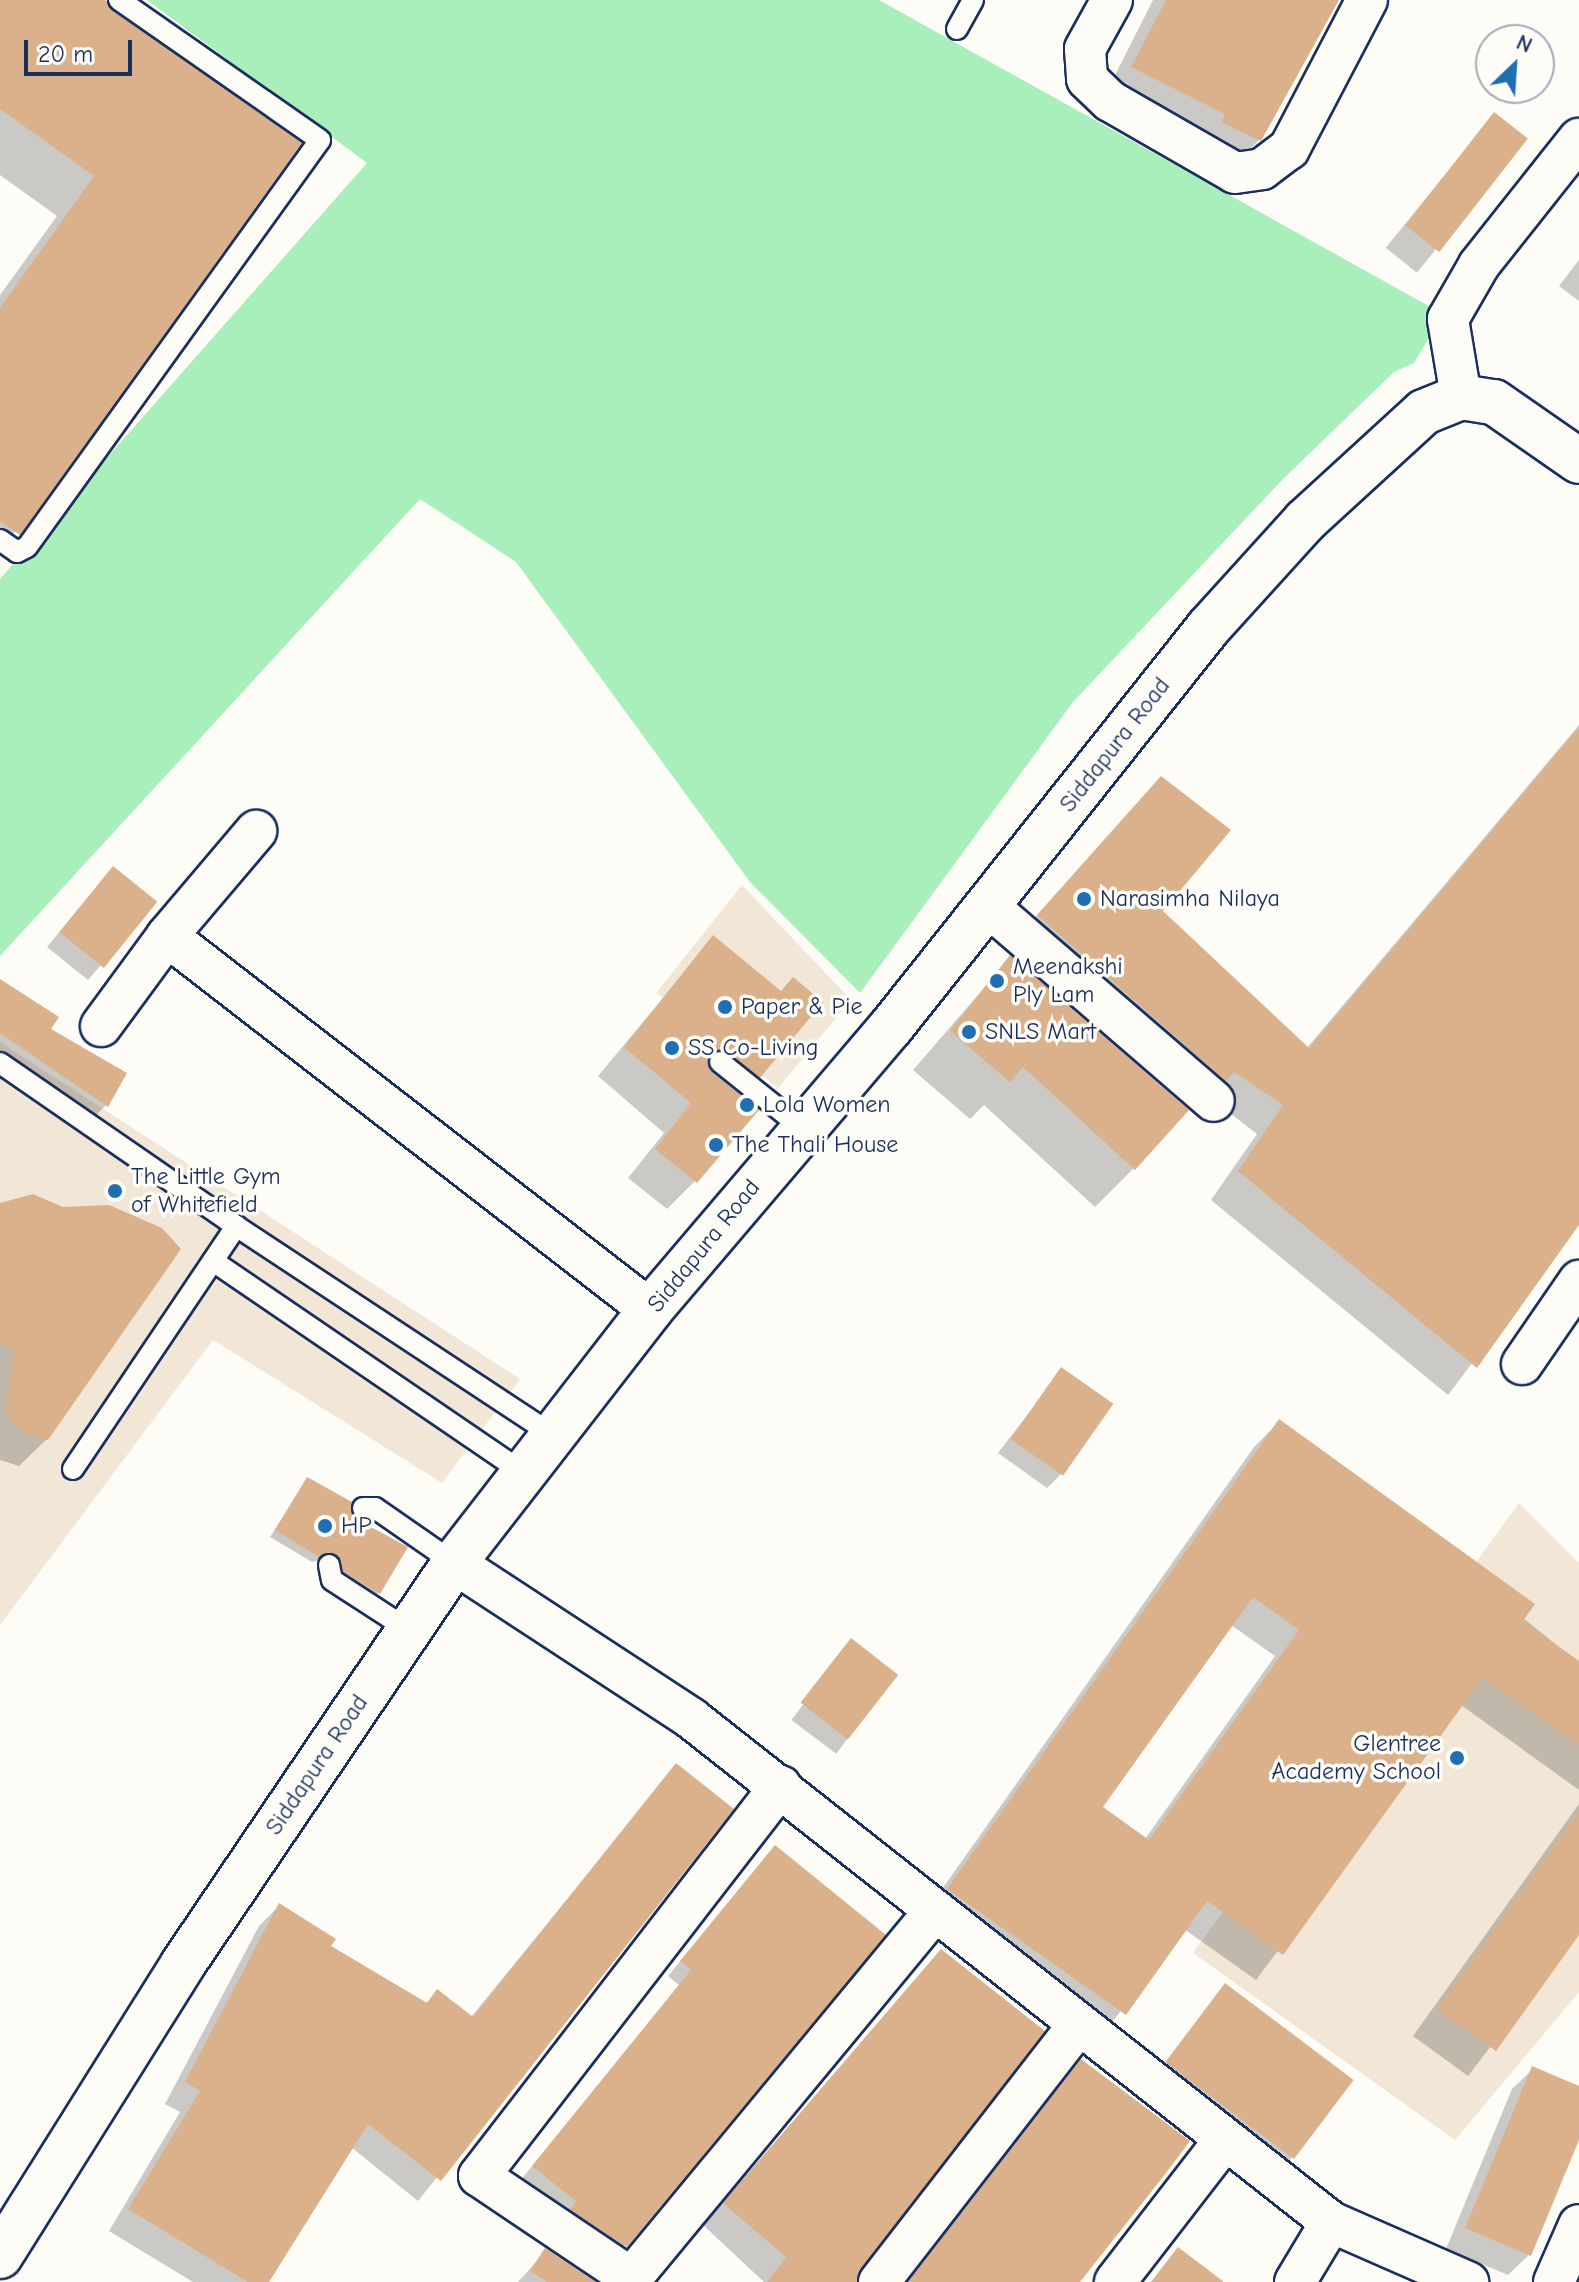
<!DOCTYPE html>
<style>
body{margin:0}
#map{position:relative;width:1579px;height:2282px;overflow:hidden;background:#fdfcf7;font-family:"Comic Neue",sans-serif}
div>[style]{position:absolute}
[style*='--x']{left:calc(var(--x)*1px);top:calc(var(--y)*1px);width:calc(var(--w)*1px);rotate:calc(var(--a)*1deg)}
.built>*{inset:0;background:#f2e6d7}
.green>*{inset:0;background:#a9efbb}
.shadow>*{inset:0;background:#0003;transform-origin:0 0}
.building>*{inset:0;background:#dab18b;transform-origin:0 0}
.roads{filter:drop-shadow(2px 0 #1b2f5e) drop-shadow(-2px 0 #1b2f5e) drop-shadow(0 2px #1b2f5e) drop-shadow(0 -2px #1b2f5e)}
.service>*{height:20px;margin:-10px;padding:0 10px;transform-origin:10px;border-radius:10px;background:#fdfcf7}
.minor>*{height:40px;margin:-20px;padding:0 20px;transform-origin:20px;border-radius:20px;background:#fdfcf7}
.tertiary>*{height:44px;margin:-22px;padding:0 22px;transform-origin:22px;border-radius:22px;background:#fdfcf7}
.dots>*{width:22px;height:22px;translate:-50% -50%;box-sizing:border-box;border:4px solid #fdfcf7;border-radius:50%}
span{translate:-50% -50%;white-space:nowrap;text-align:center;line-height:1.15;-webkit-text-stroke:7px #fdfcf7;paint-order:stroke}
.street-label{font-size:24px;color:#1b2f5e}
.poi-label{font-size:24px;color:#1b2f5e}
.left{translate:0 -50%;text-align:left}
.right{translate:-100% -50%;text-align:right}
.north{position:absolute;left:1475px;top:24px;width:80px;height:80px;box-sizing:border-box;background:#fdfcf7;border:2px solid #a3aaba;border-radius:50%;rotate:25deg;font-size:22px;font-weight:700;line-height:32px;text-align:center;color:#1b2f5e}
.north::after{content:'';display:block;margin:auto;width:28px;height:36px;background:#1f6fb2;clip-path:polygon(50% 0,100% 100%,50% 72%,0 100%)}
.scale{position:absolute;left:24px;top:40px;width:108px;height:36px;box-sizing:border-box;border:4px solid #1b2f5e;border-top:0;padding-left:10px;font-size:24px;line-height:28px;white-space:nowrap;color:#1b2f5e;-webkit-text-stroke:6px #fdfcf7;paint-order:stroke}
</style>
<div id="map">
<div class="built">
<i style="clip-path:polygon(742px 885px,851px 1000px,778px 1088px,656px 993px)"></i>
<i style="clip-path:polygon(0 1042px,520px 1379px,442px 1483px,213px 1340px,0 1625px)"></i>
<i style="clip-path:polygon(1519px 1503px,1579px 1563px,1579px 1992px,1455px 2140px,1193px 1953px)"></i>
</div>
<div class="green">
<i style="clip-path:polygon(147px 0,879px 0,1443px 314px,1414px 363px,1394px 372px,1283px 479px,1073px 702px,860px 993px,750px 882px,516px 562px,420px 499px,0 956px,0 579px,367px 163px)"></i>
</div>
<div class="shadow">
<i style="clip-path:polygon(0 0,99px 0,299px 144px,0 552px,0 295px,57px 216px,0 175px)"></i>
<i style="clip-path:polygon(1153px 0,1323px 0,1259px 140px,1232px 167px,1105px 95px)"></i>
<i style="left:1494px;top:114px;width:40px;height:172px;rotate:39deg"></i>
<i style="clip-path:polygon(1579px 260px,1579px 301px,1559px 286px)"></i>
<i style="clip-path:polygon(1579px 725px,1579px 1221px,1448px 1395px,1211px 1200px,1257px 1134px,1011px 944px,1161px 779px,1160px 912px,1306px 1049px)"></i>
<i style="clip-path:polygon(100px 883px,154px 903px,88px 980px,47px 947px)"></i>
<i style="clip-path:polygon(713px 938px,759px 1076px,739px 1096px,695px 1181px,667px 1209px,628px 1178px,664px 1133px,598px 1076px)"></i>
<i style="clip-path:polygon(1010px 958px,1134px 1168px,1095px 1207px,984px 1105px,970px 1119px,913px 1070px)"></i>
<i style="clip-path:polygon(0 981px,106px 1105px,92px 1119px,0 1057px)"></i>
<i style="clip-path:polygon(0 1205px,47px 1439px,19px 1466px,0 1460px)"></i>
<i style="clip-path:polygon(1062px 1370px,1061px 1474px,1047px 1488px,998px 1453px)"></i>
<i style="clip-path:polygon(evenodd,1279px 1422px,1579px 1663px,1579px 1790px,1461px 1705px,1256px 1980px,1184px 1929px,1099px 2039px,923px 1916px,1254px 1447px,1279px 1422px,1231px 1625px,1275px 1656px,1145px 1839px,1101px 1808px,1231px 1625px)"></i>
<i style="clip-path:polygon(307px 1479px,378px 1593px,372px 1599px,338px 1578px,327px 1558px,312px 1562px,270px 1537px)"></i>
<i style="left:851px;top:1641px;width:56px;height:99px;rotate:37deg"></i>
<i style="clip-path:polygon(676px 1766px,731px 1809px,418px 2201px,351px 2147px,267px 2282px,193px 2282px,109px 2231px,180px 2112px,165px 2104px,259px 1926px,280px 1905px,328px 1947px,425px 2004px,438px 1992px,471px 2017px)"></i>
<i style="clip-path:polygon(1579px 1804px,1579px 1931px,1468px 2076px,1413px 2036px)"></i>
<i style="clip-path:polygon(775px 1848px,883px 1935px,612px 2260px,520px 2181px,679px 1985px,668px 1976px)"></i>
<i style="clip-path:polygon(941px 1951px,857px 2282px,764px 2282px,703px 2225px)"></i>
<i style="left:1225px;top:1985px;width:157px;height:127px;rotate:37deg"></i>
<i style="clip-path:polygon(1081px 2061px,1078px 2282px,906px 2282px,1060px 2083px)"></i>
<i style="clip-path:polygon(1533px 2069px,1579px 2088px,1579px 2135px,1529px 2255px,1508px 2275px,1446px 2249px,1512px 2089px)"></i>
<i style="clip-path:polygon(546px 2251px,592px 2282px,518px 2282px)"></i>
</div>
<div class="building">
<i style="clip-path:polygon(0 0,105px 0,302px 143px,20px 535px,0 521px,0 308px,94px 176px,0 109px)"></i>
<i style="clip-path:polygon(1166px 0,1339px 0,1261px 141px,1221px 122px,1225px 114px,1131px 67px)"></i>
<i style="left:1494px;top:112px;width:43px;height:144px;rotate:38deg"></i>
<i style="clip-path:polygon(1579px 727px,1579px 1225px,1477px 1368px,1238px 1171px,1283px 1105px,1234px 1072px,1226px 1081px,1037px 915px,1161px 776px,1231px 830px,1163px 911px,1309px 1048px)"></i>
<i style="left:113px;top:866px;width:57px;height:85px;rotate:39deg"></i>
<i style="clip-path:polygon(713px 935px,781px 991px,793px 977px,823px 1002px,760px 1078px,727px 1051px,709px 1055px,711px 1072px,759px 1110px,697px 1183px,655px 1149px,691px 1103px,624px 1047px)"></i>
<i style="clip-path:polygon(1010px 955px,1189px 1110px,1135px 1170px,1023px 1067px,1010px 1082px,950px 1031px)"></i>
<i style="clip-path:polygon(0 979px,59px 1017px,51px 1029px,127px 1073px,108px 1107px,0 1033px)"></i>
<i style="clip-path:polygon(33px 1194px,63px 1207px,109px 1205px,162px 1228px,181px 1249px,48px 1440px,23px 1432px,6px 1414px,14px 1350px,0 1343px,0 1203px)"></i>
<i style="left:1061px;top:1367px;width:64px;height:88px;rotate:35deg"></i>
<i style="clip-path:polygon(evenodd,1279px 1419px,1535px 1604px,1523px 1621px,1579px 1661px,1579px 1746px,1483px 1677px,1283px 1955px,1207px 1901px,1126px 2015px,947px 1889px,1279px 1419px,1253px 1597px,1299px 1630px,1149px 1840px,1103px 1807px,1253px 1597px)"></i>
<i style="clip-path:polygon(307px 1477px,352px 1502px,356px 1519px,408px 1547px,380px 1594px,344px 1572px,334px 1553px,319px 1557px,275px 1530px)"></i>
<i style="left:851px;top:1638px;width:60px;height:82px;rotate:38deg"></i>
<i style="clip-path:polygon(676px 1763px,734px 1809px,441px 2181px,368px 2124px,269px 2282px,248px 2282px,128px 2209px,200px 2091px,185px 2082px,279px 1903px,336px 1939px,331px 1946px,427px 2003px,437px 1989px,473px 2017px)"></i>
<i style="clip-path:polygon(1579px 1811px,1579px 1935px,1496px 2051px,1437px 2010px)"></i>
<i style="clip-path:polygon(775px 1845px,886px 1935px,627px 2247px,570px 2210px,576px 2201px,532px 2166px,691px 1970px,680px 1961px)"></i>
<i style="clip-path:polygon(941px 1949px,1045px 2031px,856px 2282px,767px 2282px,786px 2257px,723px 2203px)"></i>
<i style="left:1225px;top:1983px;width:161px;height:99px;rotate:37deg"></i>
<i style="clip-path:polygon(1081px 2059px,1190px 2141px,1166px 2173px,1080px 2282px,908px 2282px)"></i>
<i style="clip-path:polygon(1532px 2066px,1579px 2086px,1579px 2140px,1531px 2256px,1465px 2228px)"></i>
<i style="clip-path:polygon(1178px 2247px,1224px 2282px,1151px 2282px)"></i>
<i style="clip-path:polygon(545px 2248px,596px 2282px,547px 2282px,530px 2271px)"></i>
</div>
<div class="roads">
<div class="service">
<i style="--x:957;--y:29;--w:33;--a:-61"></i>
<i style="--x:0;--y:540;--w:21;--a:35"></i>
<i style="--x:17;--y:552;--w:11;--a:-27"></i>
<i style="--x:27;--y:547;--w:501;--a:-54.25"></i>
<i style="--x:320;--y:140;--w:245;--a:-145.1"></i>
<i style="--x:720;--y:1062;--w:104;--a:38.7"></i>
<i style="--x:0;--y:1063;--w:287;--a:34.6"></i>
<i style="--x:213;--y:1261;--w:376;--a:34.3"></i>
<i style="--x:73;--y:1469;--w:293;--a:-56.1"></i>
<i style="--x:236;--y:1226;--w:378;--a:33.4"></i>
<i style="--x:363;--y:1508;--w:12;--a:0"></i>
<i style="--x:375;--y:1508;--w:96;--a:34.8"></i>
<i style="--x:329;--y:1565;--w:15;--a:79"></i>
<i style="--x:332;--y:1580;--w:92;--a:33"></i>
</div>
<div class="minor">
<i style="--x:1112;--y:0;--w:56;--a:118.9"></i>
<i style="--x:1085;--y:49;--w:30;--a:86"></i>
<i style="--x:1087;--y:79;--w:32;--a:44"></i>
<i style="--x:1110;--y:101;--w:144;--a:29.9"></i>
<i style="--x:1235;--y:173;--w:27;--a:-8"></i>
<i style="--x:1262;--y:169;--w:34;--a:-37"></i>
<i style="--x:1289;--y:149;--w:168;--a:-62.4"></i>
<i style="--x:1461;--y:397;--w:79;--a:-99.5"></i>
<i style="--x:1448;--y:319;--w:62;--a:-60.1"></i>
<i style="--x:1479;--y:265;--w:161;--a:-51.6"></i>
<i style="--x:988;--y:906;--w:298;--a:40.8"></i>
<i style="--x:167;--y:936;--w:138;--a:-49.7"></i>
<i style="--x:101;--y:1026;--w:112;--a:-53.7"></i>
<i style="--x:167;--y:936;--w:611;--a:37.75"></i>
<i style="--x:1522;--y:1364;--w:101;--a:-55.5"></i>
<i style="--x:454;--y:1563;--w:285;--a:33.2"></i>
<i style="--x:692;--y:1719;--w:813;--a:38.21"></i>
<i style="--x:1331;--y:2222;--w:150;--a:23.7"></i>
<i style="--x:631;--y:2278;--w:183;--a:-146.1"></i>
<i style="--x:479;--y:2176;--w:493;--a:-52.3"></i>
<i style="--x:628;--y:2282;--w:482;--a:-50.4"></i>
<i style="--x:879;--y:2282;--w:325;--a:-52.2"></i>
<i style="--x:1115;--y:2282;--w:178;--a:-52.3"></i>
<i style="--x:1295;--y:2282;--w:70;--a:-59"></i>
<i style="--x:1554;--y:2282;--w:62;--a:-66.3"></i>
</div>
<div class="tertiary">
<i style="--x:0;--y:2256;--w:345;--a:-57.9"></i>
<i style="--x:183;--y:1964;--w:484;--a:-55.9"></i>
<i style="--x:454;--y:1563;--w:320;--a:-52.2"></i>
<i style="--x:650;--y:1310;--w:372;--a:-49.6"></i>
<i style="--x:891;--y:1027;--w:511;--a:-51.52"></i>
<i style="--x:1209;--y:627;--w:143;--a:-47.8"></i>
<i style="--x:1305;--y:521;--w:161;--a:-42.5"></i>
<i style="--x:1424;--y:412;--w:40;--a:-22"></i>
<i style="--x:1461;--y:397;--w:33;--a:9"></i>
<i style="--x:1494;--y:402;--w:103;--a:34.8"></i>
</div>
</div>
<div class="dots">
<i style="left:1084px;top:899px;background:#1f6fb2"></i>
<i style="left:997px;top:981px;background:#1f6fb2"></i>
<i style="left:725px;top:1007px;background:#1f6fb2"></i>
<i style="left:969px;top:1032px;background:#1f6fb2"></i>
<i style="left:672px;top:1048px;background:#1f6fb2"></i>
<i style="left:747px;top:1105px;background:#1f6fb2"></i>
<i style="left:716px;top:1145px;background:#1f6fb2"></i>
<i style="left:115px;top:1191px;background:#1f6fb2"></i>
<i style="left:325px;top:1526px;background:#1f6fb2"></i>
<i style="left:1457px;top:1758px;background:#1f6fb2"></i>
</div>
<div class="street-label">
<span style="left:1115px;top:745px;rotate:-52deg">Siddapura Road</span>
<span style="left:704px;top:1246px;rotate:-51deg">Siddapura Road</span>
<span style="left:317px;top:1765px;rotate:-56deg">Siddapura Road</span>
</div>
<div class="poi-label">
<span class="left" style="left:1100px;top:899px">Narasimha Nilaya</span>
<span class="left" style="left:1013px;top:981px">Meenakshi<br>Ply Lam</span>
<span class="left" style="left:741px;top:1007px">Paper &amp; Pie</span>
<span class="left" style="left:985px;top:1032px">SNLS Mart</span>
<span class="left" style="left:688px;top:1048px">SS Co-Living</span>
<span class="left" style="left:763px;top:1105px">Lola Women</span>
<span class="left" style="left:732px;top:1145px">The Thali House</span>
<span class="left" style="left:131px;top:1191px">The Little Gym<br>of Whitefield</span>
<span class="left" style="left:341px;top:1526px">HP</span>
<span class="right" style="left:1441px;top:1758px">Glentree<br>Academy School</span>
</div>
<div class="north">N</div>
<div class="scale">20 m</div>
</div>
